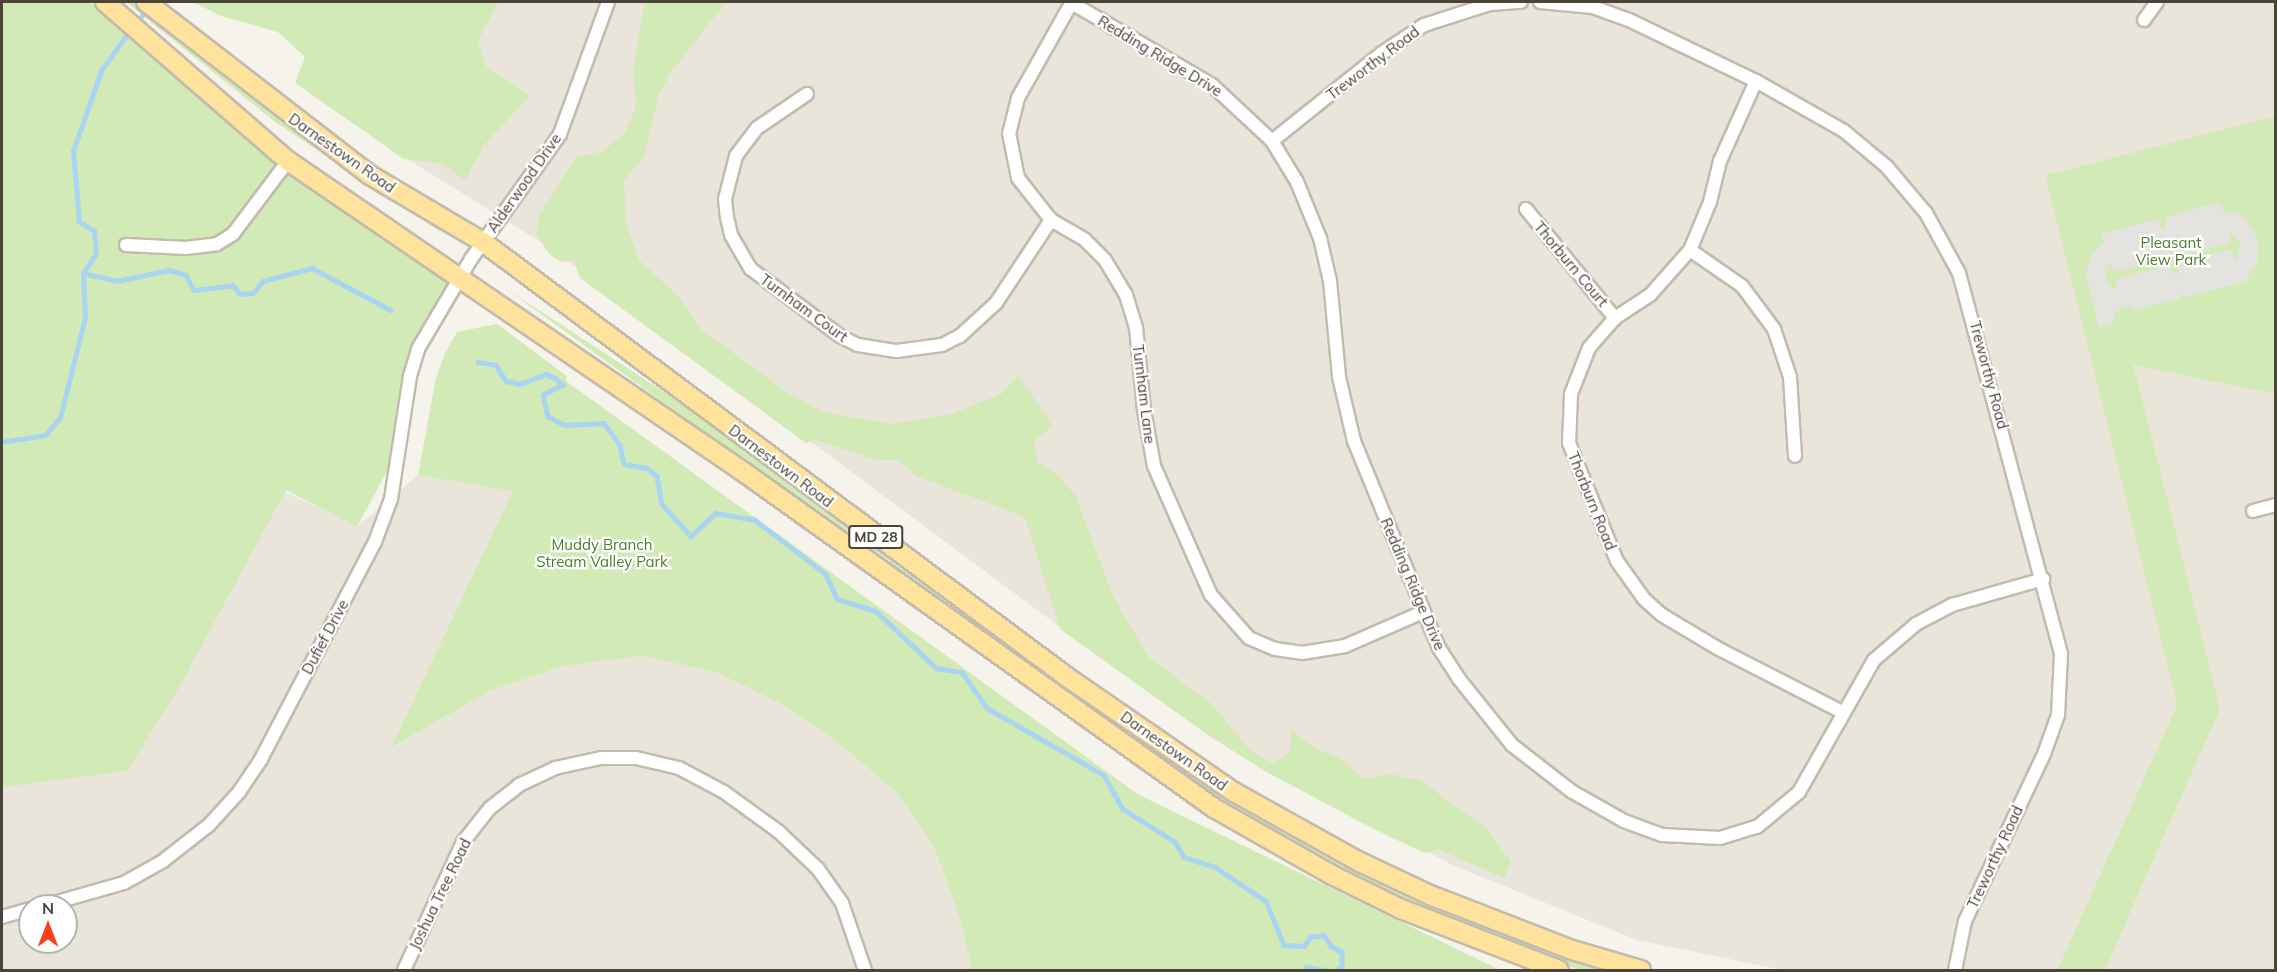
<!DOCTYPE html>
<style>
body{margin:0}
#map{position:relative;width:2277px;height:972px;overflow:hidden;background:#f6f3ec;font-family:Mulish,sans-serif}
div>[style]{position:absolute}
[style*='--x']{left:calc(var(--x)*1px);top:calc(var(--y)*1px);width:calc(var(--w)*1px);rotate:calc(var(--a)*1deg)}
.residential>*{inset:0;background:#eae5da}
.green>*{inset:0;background:#d2eab5}
.parking>*{inset:0;background:#e5e3e0}
.stream>*{height:4.5px;margin:-2.25px;padding:0 2.25px;transform-origin:2.25px;border-radius:2.25px;background:#a9d4f2}
.roads{filter:drop-shadow(2px 0 #c2bbae) drop-shadow(-2px 0 #c2bbae) drop-shadow(0 2px #c2bbae) drop-shadow(0 -2px #c2bbae)}
.street>*{height:12px;margin:-6px;padding:0 6px;transform-origin:6px;border-radius:6px;background:#fff}
.primary>*{height:18px;margin:-9px;padding:0 9px;transform-origin:9px;border-radius:9px;background:#ffe39c}
span{translate:-50% -50%;white-space:nowrap;text-align:center;line-height:1.15;-webkit-text-stroke:4.5px #fff;paint-order:stroke}
.shield-label span{padding:2px 4px;background:#fff;border:2px solid;border-radius:4px;-webkit-text-stroke-width:0}
.shield-label{font-size:14px;color:#4b4439;font-weight:700}
.street-label{font-size:15px;color:#4b4439}
.park-label{font-size:15px;color:#4a7f2a}
.frame{position:absolute;inset:0;border:3px solid #4b4439;pointer-events:none}
.north{position:absolute;left:18px;top:894px;width:60px;height:60px;box-sizing:border-box;background:#fff;border:2px solid #b7b4b0;border-radius:50%;rotate:0deg;font-size:16px;font-weight:700;line-height:24px;text-align:center;color:#4b4439}
.north::after{content:'';display:block;margin:auto;width:21px;height:27px;background:#fc3f1d;clip-path:polygon(50% 0,100% 100%,50% 72%,0 100%)}
</style>
<div id="map">
<div class="residential">
<i style="clip-path:polygon(464px 2px,2275px 2px,2275px 116px,2045px 175px,2177px 705px,2057px 970px,1782px 970px,1637px 940px,1452px 865px,1304px 786px,1145px 690px,550px 248px,406px 158px)"></i>
<i style="clip-path:polygon(2134px 364px,2275px 394px,2276px 970px,2105px 970px,2220px 709px)"></i>
<i style="clip-path:polygon(evenodd,418px 475px,514px 490px,392px 748px,490px 691px,564px 666px,641px 656px,716px 672px,789px 708px,841px 745px,896px 792px,935px 849px,961px 922px,972px 970px,2px 970px,2px 786px,127px 771px,193px 659px,283px 491px,358px 526px,418px 475px,30px 906px,66px 906px,66px 942px,30px 942px,30px 906px)"></i>
</div>
<div class="green">
<i style="clip-path:polygon(2px 2px,83px 2px,110px 7px,288px 161px,461px 278px,410px 376px,401px 445px,357px 527px,286px 490px,176px 693px,127px 771px,2px 787px)"></i>
<i style="clip-path:polygon(126px 2px,145px 2px,447px 236px,275px 122px)"></i>
<i style="clip-path:polygon(193px 2px,498px 2px,478px 41px,486px 66px,530px 96px,484px 145px,465px 180px,441px 163px,404px 159px,295px 83px,305px 57px,278px 32px,221px 16px)"></i>
<i style="clip-path:polygon(645px 2px,726px 2px,671px 72px,659px 94px,644px 157px,624px 181px,626px 223px,639px 260px,679px 297px,701px 329px,789px 394px,824px 412px,891px 424px,949px 415px,1003px 393px,1018px 375px,1052px 426px,1034px 442px,1037px 462px,1057px 474px,1075px 495px,1114px 598px,1149px 657px,1212px 704px,1250px 750px,1274px 764px,1290px 751px,1291px 730px,1317px 749px,1340px 758px,1364px 779px,1391px 774px,1421px 781px,1487px 829px,1511px 862px,1504px 878px,1438px 849px,1424px 853px,1366px 825px,1263px 770px,1205px 733px,1060px 629px,1025px 517px,916px 476px,899px 460px,876px 460px,815px 440px,806px 443px,580px 278px,574px 260px,561px 262px,549px 254px,536px 233px,539px 216px,576px 158px,603px 151px,625px 133px,636px 107px,633px 71px)"></i>
<i style="clip-path:polygon(2275px 116px,2275px 394px,2134px 365px,2220px 709px,2105px 970px,2057px 970px,2177px 705px,2045px 175px)"></i>
<i style="clip-path:polygon(502px 286px,681px 403px,1029px 660px,1238px 805px,1329px 857px,1422px 902px,1540px 950px,1603px 970px,1581px 970px,1530px 953px,1394px 897px,1242px 816px,1187px 781px)"></i>
<i style="clip-path:polygon(497px 324px,567px 376px,566px 381px,1139px 795px,1500px 970px,972px 970px,961px 922px,935px 849px,896px 792px,841px 745px,789px 708px,716px 672px,641px 656px,564px 666px,490px 691px,391px 748px,513px 491px,418px 475px,436px 378px,445px 353px,457px 332px)"></i>
</div>
<div class="parking">
<i style="clip-path:polygon(evenodd,2220px 202px,2223px 212px,2236px 212px,2245px 218px,2258px 239px,2258px 260px,2245px 282px,2186px 297px,2180px 293px,2179px 299px,2135px 310px,2132px 306px,2121px 308px,2115px 313px,2113px 323px,2099px 327px,2086px 273px,2092px 253px,2104px 243px,2102px 234px,2158px 219px,2161px 228px,2165px 229px,2165px 217px,2220px 202px,2229px 231px,2240px 242px,2238px 259px,2234px 259px,2231px 249px,2177px 263px,2178px 275px,2173px 274px,2170px 265px,2116px 279px,2116px 290px,2105px 281px,2109px 262px,2114px 272px,2169px 258px,2168px 246px,2175px 257px,2230px 243px,2229px 231px)"></i>
</div>
<div class="stream">
<i style="--x:136;--y:23;--w:19;--a:-51"></i>
<i style="--x:83;--y:273;--w:35;--a:13"></i>
<i style="--x:117;--y:281;--w:53;--a:-11.9"></i>
<i style="--x:169;--y:270;--w:18;--a:16"></i>
<i style="--x:186;--y:275;--w:17;--a:62"></i>
<i style="--x:194;--y:290;--w:39;--a:-7"></i>
<i style="--x:233;--y:285;--w:11;--a:52"></i>
<i style="--x:240;--y:294;--w:13;--a:-4"></i>
<i style="--x:253;--y:293;--w:16;--a:-50"></i>
<i style="--x:263;--y:281;--w:51;--a:-14.9"></i>
<i style="--x:312;--y:268;--w:89;--a:28"></i>
<i style="--x:478;--y:362;--w:18;--a:9"></i>
<i style="--x:496;--y:365;--w:19;--a:58"></i>
<i style="--x:506;--y:381;--w:14;--a:12"></i>
<i style="--x:520;--y:384;--w:28;--a:-21"></i>
<i style="--x:546;--y:374;--w:10;--a:24"></i>
<i style="--x:555;--y:378;--w:11;--a:41"></i>
<i style="--x:563;--y:385;--w:22;--a:153"></i>
<i style="--x:543;--y:395;--w:22;--a:77"></i>
<i style="--x:548;--y:416;--w:18;--a:29"></i>
<i style="--x:564;--y:425;--w:40;--a:-2.9"></i>
<i style="--x:604;--y:423;--w:27;--a:54"></i>
<i style="--x:620;--y:445;--w:19;--a:78"></i>
<i style="--x:624;--y:464;--w:23;--a:10"></i>
<i style="--x:647;--y:468;--w:13;--a:39"></i>
<i style="--x:657;--y:476;--w:28;--a:80"></i>
<i style="--x:662;--y:504;--w:43;--a:47.8"></i>
<i style="--x:691;--y:536;--w:34;--a:-43"></i>
<i style="--x:716;--y:513;--w:40;--a:10"></i>
<i style="--x:755;--y:520;--w:89;--a:37.3"></i>
<i style="--x:826;--y:574;--w:27;--a:66"></i>
<i style="--x:837;--y:599;--w:41;--a:17.1"></i>
<i style="--x:876;--y:611;--w:83;--a:43.5"></i>
<i style="--x:936;--y:668;--w:26;--a:9"></i>
<i style="--x:962;--y:672;--w:44;--a:55.2"></i>
<i style="--x:987;--y:708;--w:135;--a:29.8"></i>
<i style="--x:1104;--y:775;--w:39;--a:61"></i>
<i style="--x:1123;--y:809;--w:62;--a:32.4"></i>
<i style="--x:1175;--y:842;--w:17;--a:59"></i>
<i style="--x:1184;--y:857;--w:33;--a:18"></i>
<i style="--x:1215;--y:867;--w:61;--a:33.7"></i>
<i style="--x:1266;--y:901;--w:48;--a:67.8"></i>
<i style="--x:1284;--y:945;--w:20;--a:3"></i>
<i style="--x:1304;--y:946;--w:11;--a:-56"></i>
<i style="--x:1310;--y:937;--w:14;--a:-8"></i>
<i style="--x:1324;--y:935;--w:13;--a:58"></i>
<i style="--x:1331;--y:946;--w:13;--a:29"></i>
<i style="--x:1342;--y:952;--w:15;--a:90"></i>
<i style="--x:1342;--y:967;--w:6;--a:149"></i>
<i style="--x:2;--y:442;--w:44;--a:-9.2"></i>
<i style="--x:45;--y:435;--w:23;--a:-49"></i>
<i style="--x:60;--y:418;--w:104;--a:-76.1"></i>
<i style="--x:85;--y:317;--w:44;--a:-92.6"></i>
<i style="--x:83;--y:273;--w:23;--a:-56"></i>
<i style="--x:96;--y:254;--w:23;--a:-95"></i>
<i style="--x:94;--y:231;--w:17;--a:-149"></i>
<i style="--x:79;--y:222;--w:71;--a:-94.8"></i>
<i style="--x:73;--y:151;--w:85;--a:-70.7"></i>
<i style="--x:101;--y:71;--w:52;--a:-54.5"></i>
<i style="--x:1304;--y:970;--w:4;--a:-56"></i>
<i style="--x:1306;--y:967;--w:20;--a:9"></i>
</div>
<div class="roads">
<div class="street">
<i style="--x:1070;--y:2;--w:164;--a:30.3"></i>
<i style="--x:1212;--y:85;--w:82;--a:43"></i>
<i style="--x:1272;--y:141;--w:48;--a:58.6"></i>
<i style="--x:1297;--y:182;--w:61;--a:67.7"></i>
<i style="--x:1320;--y:238;--w:44;--a:76.9"></i>
<i style="--x:1330;--y:281;--w:96;--a:84.6"></i>
<i style="--x:1339;--y:377;--w:66;--a:76.8"></i>
<i style="--x:1354;--y:441;--w:224;--a:67.7"></i>
<i style="--x:1439;--y:648;--w:37;--a:57"></i>
<i style="--x:1459;--y:679;--w:85;--a:51.2"></i>
<i style="--x:1512;--y:745;--w:75;--a:37.9"></i>
<i style="--x:1571;--y:791;--w:61;--a:29.5"></i>
<i style="--x:1624;--y:821;--w:40;--a:20.2"></i>
<i style="--x:1662;--y:835;--w:58;--a:3"></i>
<i style="--x:1720;--y:838;--w:39;--a:-17"></i>
<i style="--x:1757;--y:827;--w:55;--a:-39.8"></i>
<i style="--x:1799;--y:792;--w:152;--a:-60.4"></i>
<i style="--x:1874;--y:660;--w:55;--a:-40.6"></i>
<i style="--x:1916;--y:624;--w:41;--a:-27.8"></i>
<i style="--x:1952;--y:605;--w:95;--a:-15.9"></i>
<i style="--x:1072;--y:2;--w:110;--a:119.4"></i>
<i style="--x:1018;--y:98;--w:36;--a:104"></i>
<i style="--x:1009;--y:133;--w:46;--a:78.7"></i>
<i style="--x:1018;--y:178;--w:53;--a:51.8"></i>
<i style="--x:1051;--y:220;--w:39;--a:30"></i>
<i style="--x:1085;--y:240;--w:28;--a:45"></i>
<i style="--x:1105;--y:260;--w:41;--a:59"></i>
<i style="--x:1126;--y:295;--w:34;--a:73"></i>
<i style="--x:1136;--y:327;--w:83;--a:84.5"></i>
<i style="--x:1144;--y:410;--w:57;--a:79.9"></i>
<i style="--x:1154;--y:466;--w:141;--a:66.2"></i>
<i style="--x:1211;--y:595;--w:57;--a:48.5"></i>
<i style="--x:1249;--y:638;--w:28;--a:23"></i>
<i style="--x:1275;--y:649;--w:27;--a:8"></i>
<i style="--x:1302;--y:653;--w:44;--a:-9.2"></i>
<i style="--x:1345;--y:646;--w:85;--a:-23.6"></i>
<i style="--x:1540;--y:2;--w:53;--a:5.4"></i>
<i style="--x:1593;--y:7;--w:38;--a:20"></i>
<i style="--x:1629;--y:20;--w:141;--a:25.7"></i>
<i style="--x:1756;--y:81;--w:101;--a:29.6"></i>
<i style="--x:1844;--y:131;--w:56;--a:39.9"></i>
<i style="--x:1887;--y:167;--w:60;--a:49.7"></i>
<i style="--x:1926;--y:213;--w:68;--a:61.2"></i>
<i style="--x:1959;--y:273;--w:394;--a:75"></i>
<i style="--x:2061;--y:654;--w:61;--a:92.8"></i>
<i style="--x:2058;--y:715;--w:41;--a:109.7"></i>
<i style="--x:2044;--y:754;--w:185;--a:115.3"></i>
<i style="--x:1965;--y:921;--w:50;--a:101.5"></i>
<i style="--x:2144;--y:20;--w:22;--a:-54"></i>
<i style="--x:1756;--y:81;--w:88;--a:114.2"></i>
<i style="--x:1720;--y:161;--w:42;--a:103.7"></i>
<i style="--x:1710;--y:202;--w:52;--a:112.6"></i>
<i style="--x:1690;--y:250;--w:60;--a:131.6"></i>
<i style="--x:1650;--y:295;--w:42;--a:146.7"></i>
<i style="--x:1615;--y:318;--w:40;--a:131"></i>
<i style="--x:1589;--y:348;--w:49;--a:111.4"></i>
<i style="--x:1571;--y:394;--w:49;--a:92.3"></i>
<i style="--x:1569;--y:443;--w:127;--a:67.9"></i>
<i style="--x:1617;--y:561;--w:47;--a:54.6"></i>
<i style="--x:1644;--y:599;--w:24;--a:42"></i>
<i style="--x:1662;--y:615;--w:66;--a:30.8"></i>
<i style="--x:1719;--y:649;--w:138;--a:27.1"></i>
<i style="--x:807;--y:94;--w:60;--a:145.8"></i>
<i style="--x:757;--y:128;--w:35;--a:127"></i>
<i style="--x:736;--y:156;--w:44;--a:104.3"></i>
<i style="--x:725;--y:199;--w:18;--a:84"></i>
<i style="--x:727;--y:217;--w:18;--a:77"></i>
<i style="--x:731;--y:235;--w:39;--a:60"></i>
<i style="--x:751;--y:269;--w:111;--a:37"></i>
<i style="--x:840;--y:336;--w:20;--a:27"></i>
<i style="--x:858;--y:345;--w:39;--a:9"></i>
<i style="--x:897;--y:351;--w:45;--a:-7.6"></i>
<i style="--x:942;--y:345;--w:20;--a:-27"></i>
<i style="--x:960;--y:336;--w:49;--a:-42.5"></i>
<i style="--x:996;--y:303;--w:100;--a:-56.5"></i>
<i style="--x:1272;--y:141;--w:141;--a:-38.7"></i>
<i style="--x:1382;--y:53;--w:50;--a:-33.7"></i>
<i style="--x:1424;--y:25;--w:69;--a:-17.7"></i>
<i style="--x:1490;--y:4;--w:31;--a:-4"></i>
<i style="--x:1526;--y:209;--w:141;--a:50.8"></i>
<i style="--x:126;--y:245;--w:60;--a:2.9"></i>
<i style="--x:186;--y:248;--w:31;--a:-7"></i>
<i style="--x:217;--y:244;--w:19;--a:-32"></i>
<i style="--x:233;--y:234;--w:91;--a:-53"></i>
<i style="--x:1690;--y:250;--w:63;--a:34.7"></i>
<i style="--x:1742;--y:286;--w:54;--a:53.3"></i>
<i style="--x:1774;--y:329;--w:51;--a:71.6"></i>
<i style="--x:1790;--y:377;--w:79;--a:86.4"></i>
<i style="--x:2253;--y:511;--w:24;--a:-15"></i>
<i style="--x:43;--y:906;--w:84;--a:-15.9"></i>
<i style="--x:124;--y:883;--w:45;--a:-29.4"></i>
<i style="--x:163;--y:861;--w:58;--a:-38"></i>
<i style="--x:209;--y:825;--w:45;--a:-47.7"></i>
<i style="--x:239;--y:792;--w:40;--a:-56"></i>
<i style="--x:261;--y:759;--w:245;--a:-62.3"></i>
<i style="--x:375;--y:542;--w:46;--a:-69.6"></i>
<i style="--x:391;--y:499;--w:124;--a:-81.2"></i>
<i style="--x:410;--y:376;--w:28;--a:-73"></i>
<i style="--x:418;--y:349;--w:104;--a:-59.5"></i>
<i style="--x:471;--y:259;--w:153;--a:-54.5"></i>
<i style="--x:560;--y:134;--w:140;--a:-70"></i>
<i style="--x:2;--y:917;--w:29;--a:-16"></i>
<i style="--x:404;--y:970;--w:141;--a:-65.3"></i>
<i style="--x:463;--y:842;--w:43;--a:-51.5"></i>
<i style="--x:490;--y:808;--w:37;--a:-38"></i>
<i style="--x:519;--y:785;--w:40;--a:-25"></i>
<i style="--x:555;--y:768;--w:47;--a:-12.3"></i>
<i style="--x:601;--y:758;--w:35;--a:0"></i>
<i style="--x:636;--y:758;--w:44;--a:13.1"></i>
<i style="--x:679;--y:768;--w:51;--a:28.1"></i>
<i style="--x:724;--y:792;--w:68;--a:36"></i>
<i style="--x:779;--y:832;--w:54;--a:43.5"></i>
<i style="--x:818;--y:869;--w:42;--a:54.8"></i>
<i style="--x:842;--y:903;--w:71;--a:71.1"></i>
</div>
<div class="primary">
<i style="--x:105;--y:2;--w:242;--a:41"></i>
<i style="--x:288;--y:161;--w:553;--a:34.32"></i>
<i style="--x:745;--y:473;--w:576;--a:35.54"></i>
<i style="--x:1214;--y:808;--w:136;--a:29.6"></i>
<i style="--x:1332;--y:875;--w:77;--a:26.2"></i>
<i style="--x:1401;--y:909;--w:169;--a:21.1"></i>
<i style="--x:146;--y:2;--w:283;--a:37.7"></i>
<i style="--x:370;--y:175;--w:131;--a:30.7"></i>
<i style="--x:483;--y:242;--w:728;--a:36.68"></i>
<i style="--x:1067;--y:677;--w:203;--a:34.6"></i>
<i style="--x:1234;--y:792;--w:144;--a:29.1"></i>
<i style="--x:1360;--y:862;--w:77;--a:25.2"></i>
<i style="--x:1430;--y:895;--w:152;--a:21.2"></i>
<i style="--x:1572;--y:950;--w:72;--a:16.2"></i>
</div>
</div>
<div class="shield-label">
<span style="left:876px;top:537px">MD 28</span>
</div>
<div class="street-label">
<span style="left:1160px;top:56px;rotate:31deg">Redding Ridge Drive</span>
<span style="left:1373px;top:63px;rotate:-37deg">Treworthy Road</span>
<span style="left:342px;top:153px;rotate:35deg">Darnestown Road</span>
<span style="left:524px;top:183px;rotate:-55deg">Alderwood Drive</span>
<span style="left:1571px;top:264px;rotate:50deg">Thorburn Court</span>
<span style="left:804px;top:308px;rotate:36deg">Turnham Court</span>
<span style="left:1989px;top:375px;rotate:75deg">Treworthy Road</span>
<span style="left:1144px;top:394px;rotate:83deg">Turnham Lane</span>
<span style="left:781px;top:466px;rotate:37deg">Darnestown Road</span>
<span style="left:1592px;top:501px;rotate:68deg">Thorburn Road</span>
<span style="left:1413px;top:584px;rotate:67deg">Redding Ridge Drive</span>
<span style="left:325px;top:637px;rotate:-62deg">Dufief Drive</span>
<span style="left:1174px;top:751px;rotate:35deg">Darnestown Road</span>
<span style="left:1995px;top:857px;rotate:-65deg">Treworthy Road</span>
<span style="left:440px;top:894px;rotate:-64deg">Joshua Tree Road</span>
</div>
<div class="park-label">
<span style="left:2171px;top:251px">Pleasant<br>View Park</span>
<span style="left:602px;top:553px">Muddy Branch<br>Stream Valley Park</span>
</div>
<div class="frame"></div>
<div class="north">N</div>
</div>
